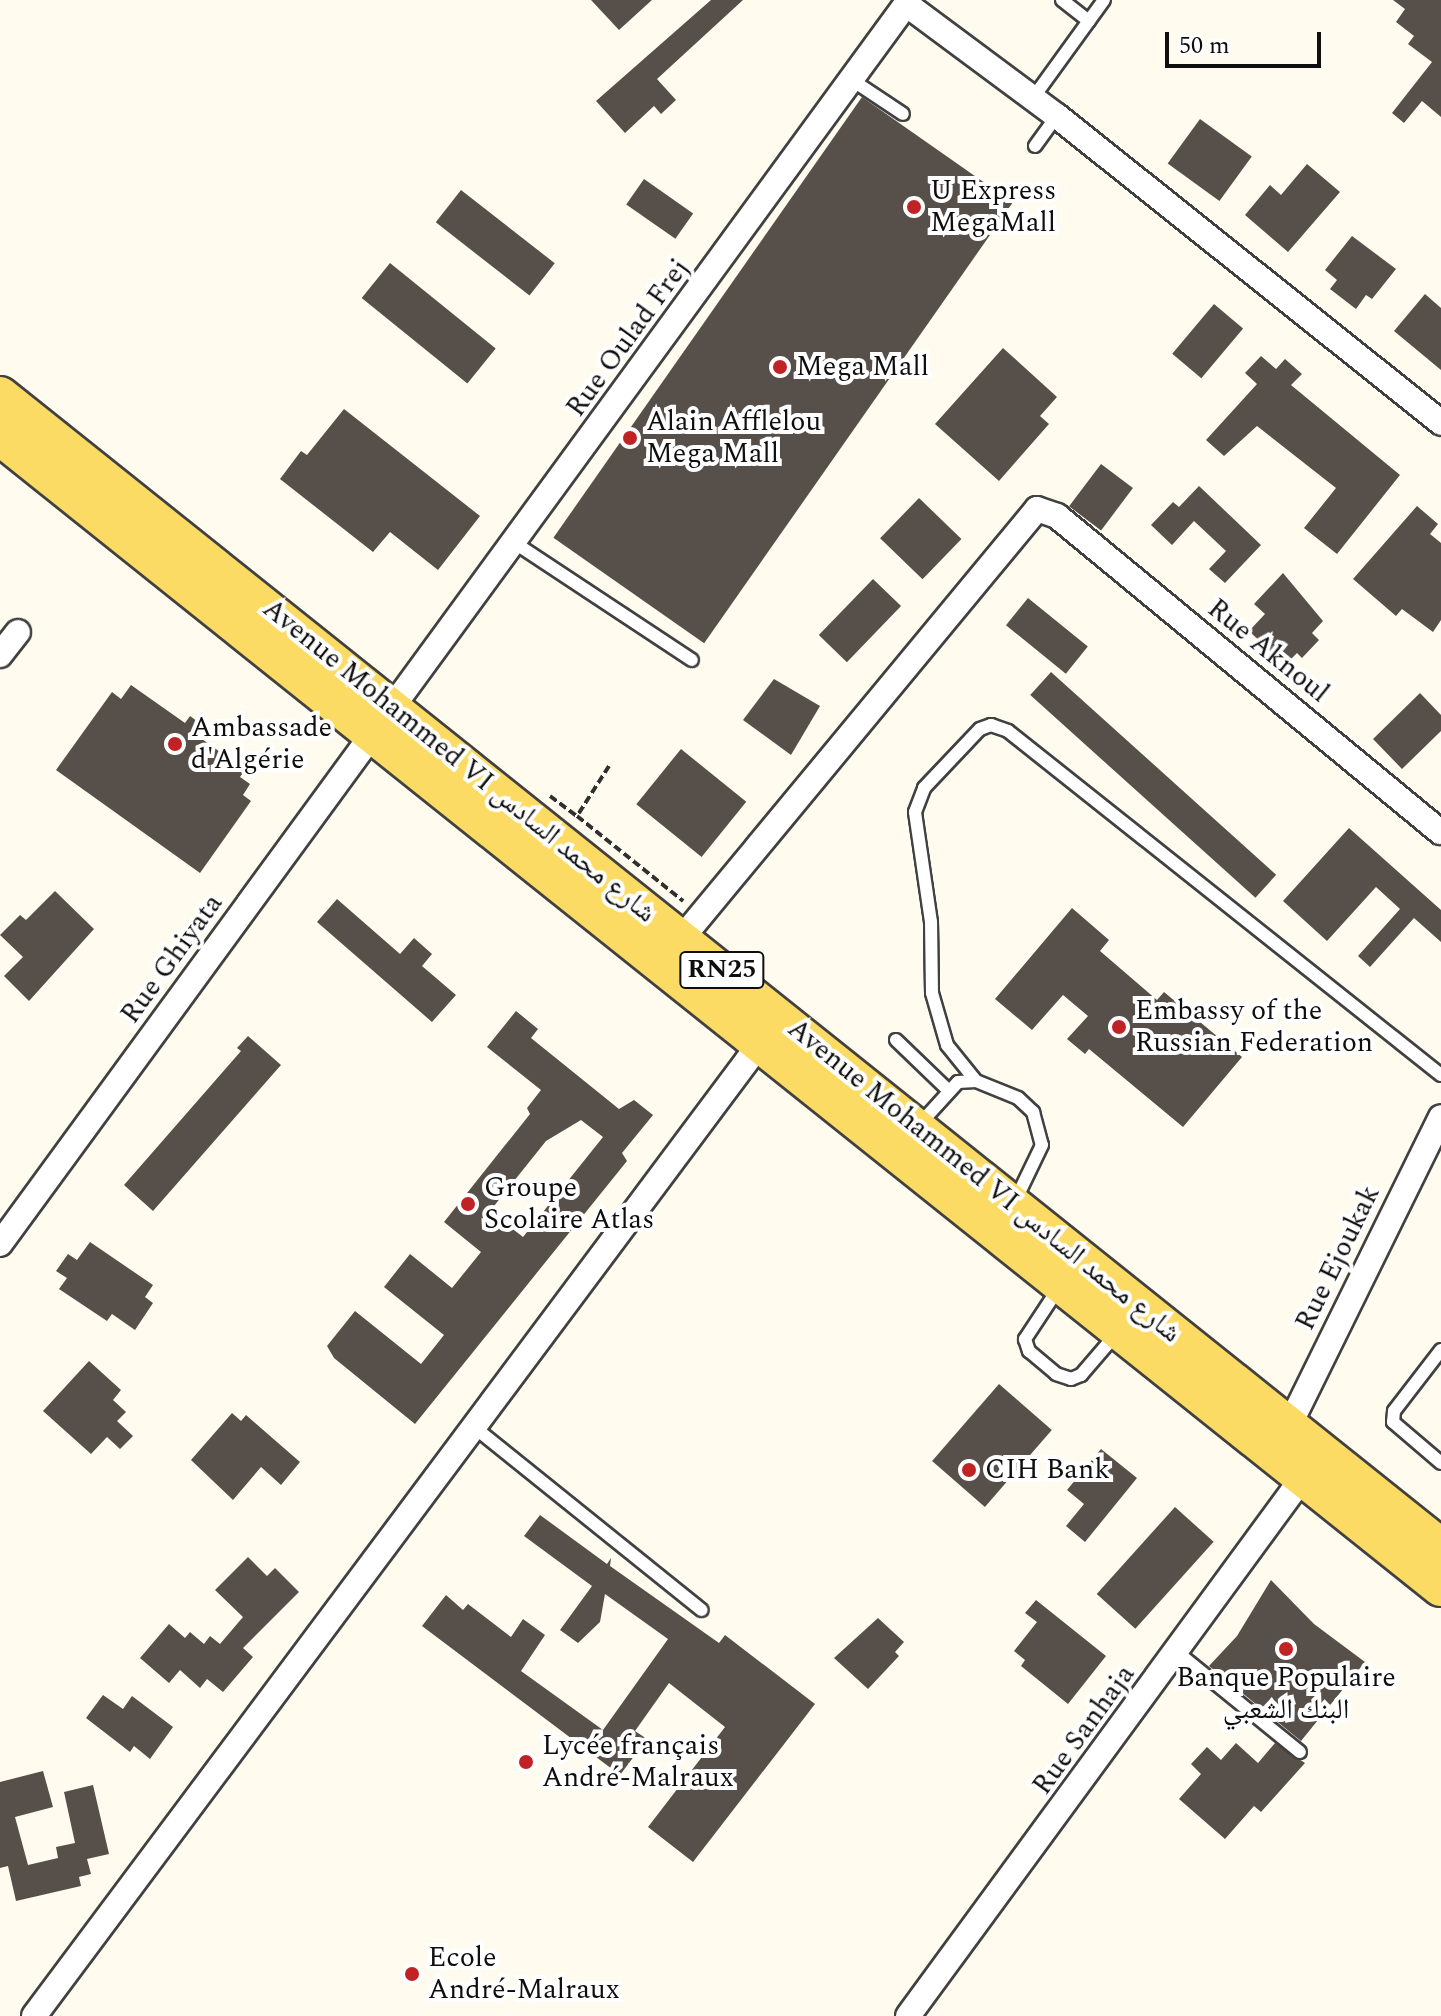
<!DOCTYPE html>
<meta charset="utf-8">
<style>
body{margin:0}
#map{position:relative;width:1441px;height:2016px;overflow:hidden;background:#fffcef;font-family:Spectral,"Noto Naskh Arabic",serif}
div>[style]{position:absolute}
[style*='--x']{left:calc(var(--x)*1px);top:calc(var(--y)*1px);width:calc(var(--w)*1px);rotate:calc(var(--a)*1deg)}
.building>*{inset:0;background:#574f4a;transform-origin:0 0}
.path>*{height:4px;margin-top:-2px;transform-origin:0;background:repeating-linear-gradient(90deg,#303030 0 8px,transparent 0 12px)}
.roads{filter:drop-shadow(2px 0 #414141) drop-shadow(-2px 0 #414141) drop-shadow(0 2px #414141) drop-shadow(0 -2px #414141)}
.lane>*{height:12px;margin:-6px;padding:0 6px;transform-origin:6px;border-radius:6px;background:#fff}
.street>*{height:24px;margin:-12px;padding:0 12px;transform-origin:12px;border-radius:12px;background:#fff}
.primary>*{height:38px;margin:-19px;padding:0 19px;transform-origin:19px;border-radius:19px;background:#fbdb63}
.dots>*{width:22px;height:22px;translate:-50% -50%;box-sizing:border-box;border:4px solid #fff;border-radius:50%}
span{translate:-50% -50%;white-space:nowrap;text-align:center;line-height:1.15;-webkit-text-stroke:8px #fff;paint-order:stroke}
.shield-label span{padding:2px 6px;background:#fff;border:2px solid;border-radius:6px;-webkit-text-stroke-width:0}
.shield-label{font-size:26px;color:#0e0e0e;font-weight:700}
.poi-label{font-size:28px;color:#0e0e0e}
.left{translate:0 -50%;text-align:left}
.street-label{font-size:28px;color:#0e0e0e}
.scale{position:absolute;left:1165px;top:32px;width:156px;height:36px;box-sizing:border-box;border:4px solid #0e0e0e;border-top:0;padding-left:10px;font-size:24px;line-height:28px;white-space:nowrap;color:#0e0e0e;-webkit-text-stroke:6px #fff;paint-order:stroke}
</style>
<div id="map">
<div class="building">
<i style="clip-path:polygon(591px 0,652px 0,619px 30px)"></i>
<i style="clip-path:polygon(711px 0,743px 0,657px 79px,676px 100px,661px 114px,654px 106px,625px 133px,596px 101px)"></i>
<i style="clip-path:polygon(1393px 0,1441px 0,1441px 117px,1422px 101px,1404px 123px,1392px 113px,1432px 62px,1408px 44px,1414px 36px,1396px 22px,1405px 9px)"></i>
<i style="left:862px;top:97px;width:184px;height:538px;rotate:35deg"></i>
<i style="left:1200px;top:119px;width:64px;height:55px;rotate:36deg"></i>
<i style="clip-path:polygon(1307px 164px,1340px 192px,1288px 252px,1245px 215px,1270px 185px,1281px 195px)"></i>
<i style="left:644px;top:179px;width:60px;height:31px;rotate:35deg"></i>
<i style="left:461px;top:190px;width:119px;height:41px;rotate:38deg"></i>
<i style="clip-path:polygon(1352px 236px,1396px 269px,1372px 299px,1366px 295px,1356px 309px,1330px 289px,1337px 280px,1325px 270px)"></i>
<i style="left:390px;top:263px;width:136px;height:45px;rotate:39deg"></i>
<i style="clip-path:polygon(1425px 294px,1441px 308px,1441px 370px,1394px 331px)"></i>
<i style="left:1214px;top:304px;width:38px;height:65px;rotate:40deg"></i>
<i style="clip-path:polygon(1003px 348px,1057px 397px,1040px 416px,1049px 424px,999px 481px,935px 424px)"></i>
<i style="clip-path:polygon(1261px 356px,1276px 369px,1285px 359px,1302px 374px,1291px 385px,1400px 475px,1337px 554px,1304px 528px,1336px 488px,1257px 426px,1224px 456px,1206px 440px,1257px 384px,1245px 373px)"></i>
<i style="clip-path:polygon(344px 409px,480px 516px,438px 570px,390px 532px,373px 552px,280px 479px,301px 451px,307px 455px)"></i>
<i style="left:1101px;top:464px;width:40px;height:53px;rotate:37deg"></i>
<i style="clip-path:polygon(1199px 486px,1261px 545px,1225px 583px,1209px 569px,1226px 551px,1194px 521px,1172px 545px,1151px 525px,1173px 502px,1179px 507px)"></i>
<i style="left:919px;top:498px;width:59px;height:56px;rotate:44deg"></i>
<i style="clip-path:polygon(1417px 506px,1438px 524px,1430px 534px,1441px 543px,1441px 620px,1433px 632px,1402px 609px,1396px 616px,1353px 579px)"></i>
<i style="clip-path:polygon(1283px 573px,1323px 621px,1312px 633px,1319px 640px,1302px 658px,1297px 653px,1285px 665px,1249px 631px,1265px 614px,1254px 604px)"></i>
<i style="left:873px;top:579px;width:39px;height:78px;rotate:44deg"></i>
<i style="left:1028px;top:598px;width:77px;height:35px;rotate:39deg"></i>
<i style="left:1051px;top:672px;width:303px;height:31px;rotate:42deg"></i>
<i style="clip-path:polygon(774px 679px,820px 706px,791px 755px,743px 720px)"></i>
<i style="clip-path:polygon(131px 685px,185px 723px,190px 716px,209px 730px,202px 739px,245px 770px,240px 777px,250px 784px,243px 795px,251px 801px,200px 873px,56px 770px,112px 692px,121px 699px)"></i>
<i style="clip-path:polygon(1420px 693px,1441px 715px,1441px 731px,1402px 769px,1373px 739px)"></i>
<i style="left:681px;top:749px;width:84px;height:71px;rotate:39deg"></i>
<i style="clip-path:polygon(1349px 828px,1441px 910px,1441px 942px,1414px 918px,1370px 967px,1358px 956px,1400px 909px,1376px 887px,1327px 941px,1283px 901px)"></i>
<i style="clip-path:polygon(55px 891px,94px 929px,29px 1001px,4px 976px,23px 957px,0 935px,20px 915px,26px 920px)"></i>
<i style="clip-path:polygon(337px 899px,400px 954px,414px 938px,432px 954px,422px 966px,456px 995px,432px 1022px,317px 922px)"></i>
<i style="clip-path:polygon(1072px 908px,1109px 940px,1100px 951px,1157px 1000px,1164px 992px,1242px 1057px,1183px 1127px,1089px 1049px,1085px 1054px,1067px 1039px,1088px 1016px,1063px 995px,1032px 1030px,995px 999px)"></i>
<i style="clip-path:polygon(evenodd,516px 1011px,538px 1029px,531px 1038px,619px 1109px,634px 1100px,653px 1115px,622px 1153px,627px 1161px,415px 1424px,334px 1358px,327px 1346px,355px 1311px,421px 1364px,444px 1335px,384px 1287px,410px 1254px,452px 1288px,481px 1252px,444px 1222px,530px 1114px,527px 1108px,541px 1090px,487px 1047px,516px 1011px,581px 1120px,603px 1137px,523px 1237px,490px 1211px,546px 1141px,581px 1120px)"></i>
<i style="clip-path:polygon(248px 1036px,281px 1065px,153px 1211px,124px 1185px,241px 1051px,237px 1048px)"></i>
<i style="clip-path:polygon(90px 1242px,153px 1285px,145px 1297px,153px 1303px,135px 1330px,112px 1314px,107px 1321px,59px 1289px,67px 1278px,56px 1271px,68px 1254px,77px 1260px)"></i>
<i style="clip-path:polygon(89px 1361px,121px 1390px,113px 1400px,126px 1412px,117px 1421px,133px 1436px,120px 1449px,107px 1437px,91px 1454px,43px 1411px)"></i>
<i style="left:999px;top:1384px;width:70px;height:102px;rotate:41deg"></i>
<i style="clip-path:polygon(232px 1413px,241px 1421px,246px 1415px,300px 1462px,281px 1485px,261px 1467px,233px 1500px,191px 1460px)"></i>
<i style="clip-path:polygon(1101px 1449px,1137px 1478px,1085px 1542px,1066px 1526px,1084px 1504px,1067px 1490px)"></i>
<i style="left:1175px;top:1507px;width:52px;height:117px;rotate:42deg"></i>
<i style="clip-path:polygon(540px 1515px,607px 1564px,611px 1558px,610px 1566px,719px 1643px,725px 1635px,815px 1704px,693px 1862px,648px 1827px,725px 1727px,669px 1683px,635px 1731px,647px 1739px,620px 1775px,422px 1626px,446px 1595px,463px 1610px,468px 1604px,511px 1637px,523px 1619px,545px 1635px,521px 1671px,603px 1730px,668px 1639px,605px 1594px,600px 1622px,578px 1643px,560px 1630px,592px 1586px,524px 1536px)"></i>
<i style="clip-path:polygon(248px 1557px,267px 1576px,275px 1568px,299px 1592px,243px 1648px,253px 1657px,223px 1692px,207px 1679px,200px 1688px,180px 1670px,169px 1683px,140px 1658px,169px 1624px,185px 1638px,190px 1632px,204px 1644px,210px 1636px,220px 1644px,243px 1617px,215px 1590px)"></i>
<i style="clip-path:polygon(1271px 1580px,1314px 1624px,1365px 1662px,1301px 1741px,1209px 1666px,1237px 1636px)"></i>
<i style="clip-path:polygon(1036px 1600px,1106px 1656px,1068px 1704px,1021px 1666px,1025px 1660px,1014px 1651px,1037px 1622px,1025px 1613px)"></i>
<i style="clip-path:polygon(878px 1618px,904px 1642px,895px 1652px,899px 1656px,868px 1689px,834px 1658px)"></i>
<i style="clip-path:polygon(103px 1695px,123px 1709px,132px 1696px,173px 1727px,150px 1759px,134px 1746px,130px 1752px,86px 1718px)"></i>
<i style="clip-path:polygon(1236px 1743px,1258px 1763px,1275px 1743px,1305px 1763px,1261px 1812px,1254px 1806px,1225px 1839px,1179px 1799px,1201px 1774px,1191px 1764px,1207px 1747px,1221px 1760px)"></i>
<i style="clip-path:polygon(43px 1771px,53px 1807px,15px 1817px,28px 1865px,58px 1858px,56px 1847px,75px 1843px,64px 1792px,93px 1785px,109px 1854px,87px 1859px,91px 1874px,79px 1877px,81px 1886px,16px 1901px,8px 1866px,0 1868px,0 1782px)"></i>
</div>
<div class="path">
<i style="--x:609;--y:766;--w:59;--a:122.6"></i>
<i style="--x:577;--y:816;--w:136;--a:38.7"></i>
<i style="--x:550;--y:796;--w:34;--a:37"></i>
</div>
<div class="roads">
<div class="lane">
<i style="--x:1062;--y:0;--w:34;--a:38"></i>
<i style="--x:852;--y:80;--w:61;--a:33.7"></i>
<i style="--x:1033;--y:98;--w:121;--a:-54.1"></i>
<i style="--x:1035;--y:146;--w:37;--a:-54"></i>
<i style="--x:515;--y:543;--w:212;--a:33.5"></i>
<i style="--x:896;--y:1040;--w:71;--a:43.9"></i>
<i style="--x:976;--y:1081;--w:46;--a:-128.9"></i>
<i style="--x:947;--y:1045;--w:54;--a:-106.1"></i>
<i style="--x:932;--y:993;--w:71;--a:-90.8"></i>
<i style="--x:931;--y:922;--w:111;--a:-98.3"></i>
<i style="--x:915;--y:812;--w:26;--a:-69"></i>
<i style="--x:924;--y:788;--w:81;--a:-46.5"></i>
<i style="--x:980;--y:729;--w:12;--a:-20"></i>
<i style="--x:991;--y:725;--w:18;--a:19"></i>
<i style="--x:1008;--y:731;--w:553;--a:38.47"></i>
<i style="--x:918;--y:1126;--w:59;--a:-47.7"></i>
<i style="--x:958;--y:1082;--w:18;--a:-3"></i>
<i style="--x:976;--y:1081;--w:45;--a:22"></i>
<i style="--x:1018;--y:1098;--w:21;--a:43"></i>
<i style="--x:1033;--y:1112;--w:34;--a:75"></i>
<i style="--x:1042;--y:1145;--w:62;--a:115.7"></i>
<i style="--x:1060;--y:1286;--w:64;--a:123.4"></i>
<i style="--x:1025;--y:1339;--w:13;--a:72"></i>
<i style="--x:1029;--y:1351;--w:35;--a:40"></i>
<i style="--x:1056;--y:1374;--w:16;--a:18"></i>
<i style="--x:1071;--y:1379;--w:11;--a:-22"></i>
<i style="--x:1081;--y:1375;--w:57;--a:-49.3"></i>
<i style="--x:1441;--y:1350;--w:77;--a:127.6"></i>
<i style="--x:1394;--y:1411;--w:11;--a:95"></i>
<i style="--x:1393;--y:1422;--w:63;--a:40.5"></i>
<i style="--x:474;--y:1427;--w:292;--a:38.8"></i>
<i style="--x:1178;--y:1653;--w:157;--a:39.1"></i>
</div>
<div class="street">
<i style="--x:906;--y:4;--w:188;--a:36.6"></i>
<i style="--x:1057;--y:116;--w:492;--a:38.6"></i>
<i style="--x:0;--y:655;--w:29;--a:-52"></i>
<i style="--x:682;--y:938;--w:557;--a:-50.39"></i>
<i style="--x:1037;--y:509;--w:21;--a:19"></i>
<i style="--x:1057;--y:516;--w:497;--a:39.5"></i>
<i style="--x:0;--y:1244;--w:1541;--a:-53.84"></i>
<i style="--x:1289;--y:1426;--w:344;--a:-63.8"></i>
<i style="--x:34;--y:2016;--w:1215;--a:-53.26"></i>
<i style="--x:908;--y:2016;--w:668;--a:-53.76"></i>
</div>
<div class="primary">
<i style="--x:0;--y:396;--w:1845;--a:38.64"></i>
<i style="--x:0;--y:436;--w:1844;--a:38.62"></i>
</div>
</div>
<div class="dots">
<i style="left:914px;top:207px;background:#c12325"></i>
<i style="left:780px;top:367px;background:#c12325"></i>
<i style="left:630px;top:438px;background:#c12325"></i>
<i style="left:175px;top:744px;background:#c12325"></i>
<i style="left:1119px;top:1027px;background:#c12325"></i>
<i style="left:468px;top:1204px;background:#c12325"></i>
<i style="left:969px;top:1470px;background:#c12325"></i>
<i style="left:1286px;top:1649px;background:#c12325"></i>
<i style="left:526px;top:1762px;background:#c12325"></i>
<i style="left:412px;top:1974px;background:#c12325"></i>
</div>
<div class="shield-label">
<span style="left:722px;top:970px">RN25</span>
</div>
<div class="poi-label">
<span class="left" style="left:930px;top:207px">U Express<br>MegaMall</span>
<span class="left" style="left:796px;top:367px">Mega Mall</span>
<span class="left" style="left:646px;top:438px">Alain Afflelou<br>Mega Mall</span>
<span class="left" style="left:191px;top:744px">Ambassade<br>d'Algérie</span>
<span class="left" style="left:1135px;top:1027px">Embassy of the<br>Russian Federation</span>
<span class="left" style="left:484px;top:1204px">Groupe<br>Scolaire Atlas</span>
<span class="left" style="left:985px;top:1470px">CIH Bank</span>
<span style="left:1286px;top:1694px">Banque Populaire<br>البنك الشعبي</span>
<span class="left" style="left:542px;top:1762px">Lycée français<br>André-Malraux</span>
<span class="left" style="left:428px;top:1974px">Ecole<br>André-Malraux</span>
</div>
<div class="street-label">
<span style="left:628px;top:338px;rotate:-54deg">Rue Oulad Frej</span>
<span style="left:1268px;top:651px;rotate:39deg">Rue Aknoul</span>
<span style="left:459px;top:761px;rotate:39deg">Avenue Mohammed VI شارع محمد السادس</span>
<span style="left:172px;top:959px;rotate:-54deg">Rue Ghiyata</span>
<span style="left:984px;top:1181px;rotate:39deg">Avenue Mohammed VI شارع محمد السادس</span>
<span style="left:1338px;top:1258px;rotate:-64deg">Rue Ejoukak</span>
<span style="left:1084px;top:1730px;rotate:-54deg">Rue Sanhaja</span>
</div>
<div class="scale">50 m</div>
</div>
